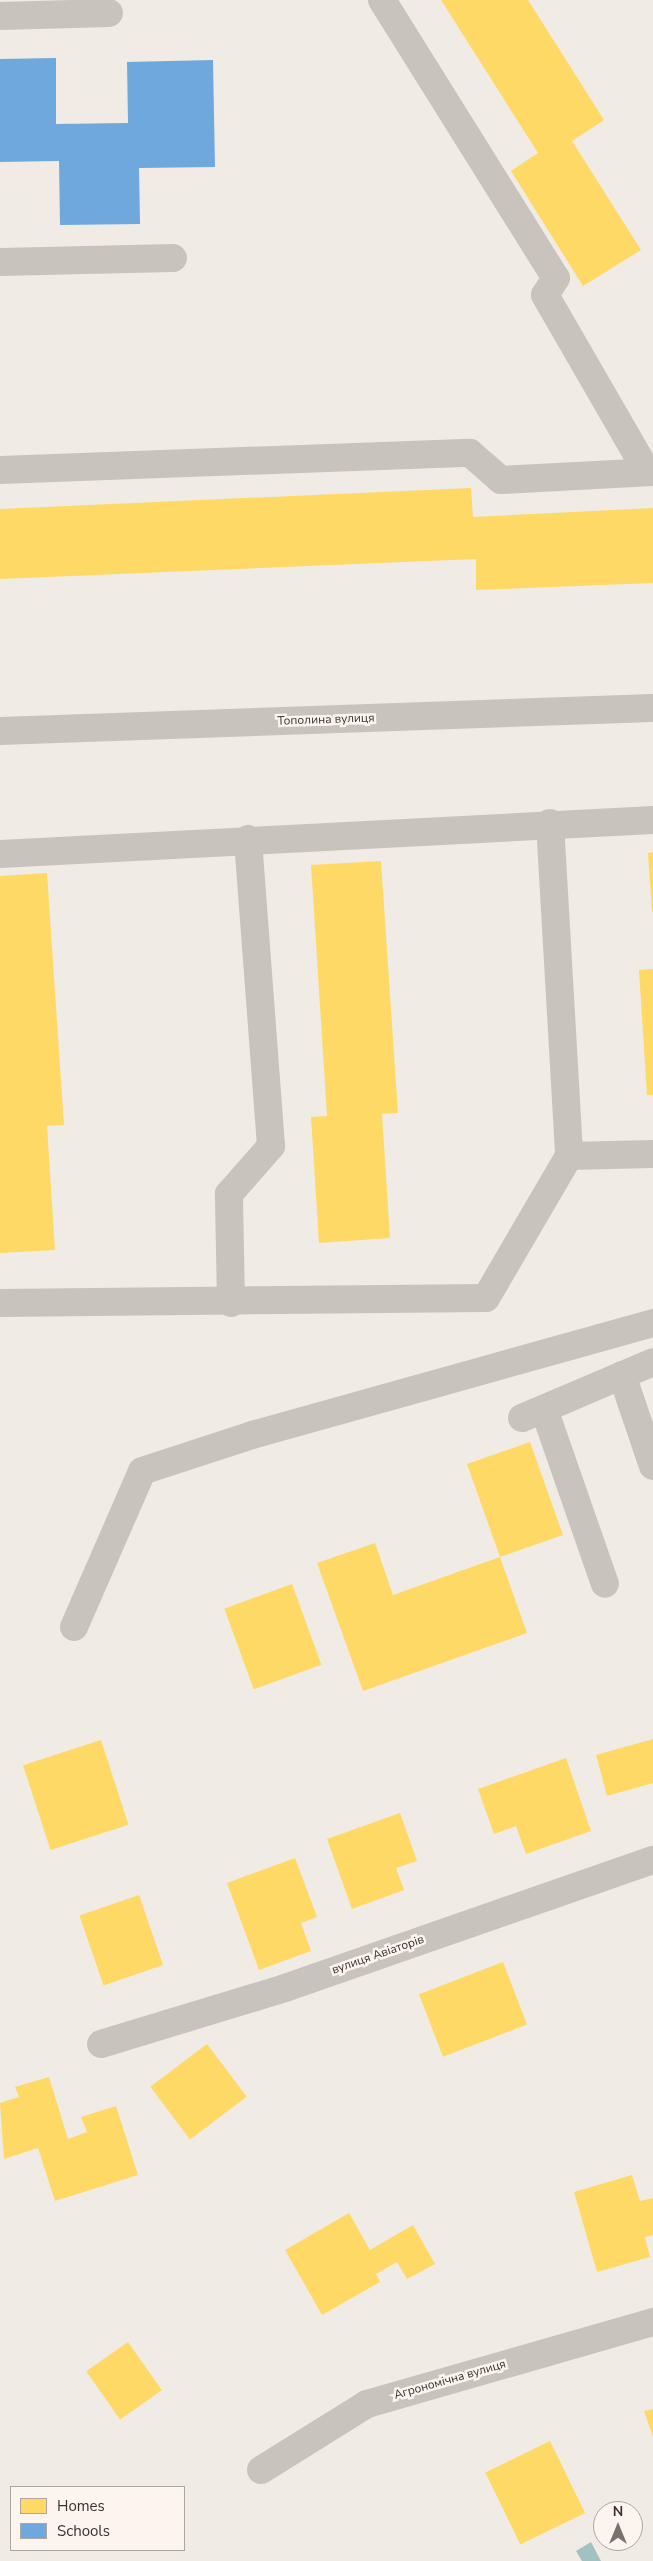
<!DOCTYPE html>
<meta charset="utf-8">
<style>
body{margin:0}
#map{position:relative;width:653px;height:2561px;overflow:hidden;background:#f0ebe5;font-family:"Nunito Sans",sans-serif}
div>[style]{position:absolute}
[style*='--x']{left:calc(var(--x)*1px);top:calc(var(--y)*1px);width:calc(var(--w)*1px);rotate:calc(var(--a)*1deg)}
.water>*{inset:0;background:#a1c2c1}
.homes>*{inset:0;background:#ffd966;transform-origin:0 0}
.schools>*{inset:0;background:#6fa8dc}
.minor>*{height:28px;margin:-14px;padding:0 14px;transform-origin:14px;border-radius:14px;background:#c9c3be}
span{translate:-50% -50%;white-space:nowrap;text-align:center;line-height:1.15;-webkit-text-stroke:5px #fbf5ee;paint-order:stroke}
.street-label{font-size:12px;color:#3b302b}
.legend{position:absolute;left:10px;top:2486px;width:175px;height:65px;box-sizing:border-box;background:#fbf5ee;border:1px solid #aea6a0;margin:0;padding:6px 9px;list-style:none;font-size:15px;color:#3b302b}
.legend li{display:flex;align-items:center;gap:10px;height:25px}
.legend b{width:25px;border:1px solid #aea6a0}
.north{position:absolute;left:593px;top:2501px;width:50px;height:50px;box-sizing:border-box;background:#fbf5ee;border:1px solid #aea6a0;border-radius:50%;rotate:0deg;font-size:14px;font-weight:700;line-height:20px;text-align:center;color:#3b302b}
.north::after{content:'';display:block;margin:auto;width:18px;height:22px;background:#7a716c;clip-path:polygon(50% 0,100% 100%,50% 72%,0 100%)}
</style>
<div id="map">
<div class="water">
<i style="clip-path:polygon(591px 2542px,601px 2561px,582px 2561px,576px 2551px)"></i>
</div>
<div class="homes">
<i style="clip-path:polygon(441px 0,528px 0,604px 120px,572px 141px,641px 250px,583px 286px,511px 171px,538px 153px)"></i>
<i style="clip-path:polygon(471px 488px,473px 517px,653px 508px,653px 583px,476px 590px,476px 559px,0 579px,0 509px)"></i>
<i style="clip-path:polygon(653px 852px,653px 912px,652px 912px,648px 853px)"></i>
<i style="clip-path:polygon(381px 861px,398px 1113px,382px 1114px,390px 1238px,319px 1243px,311px 1117px,327px 1116px,311px 865px)"></i>
<i style="clip-path:polygon(47px 873px,64px 1125px,47px 1126px,55px 1250px,0 1253px,0 876px)"></i>
<i style="clip-path:polygon(653px 969px,653px 1095px,647px 1095px,639px 970px)"></i>
<i style="clip-path:polygon(530px 1442px,563px 1535px,500px 1557px,527px 1633px,363px 1691px,317px 1563px,375px 1543px,393px 1595px,500px 1557px,467px 1464px)"></i>
<i style="left:292px;top:1584px;width:86px;height:72px;rotate:70deg"></i>
<i style="clip-path:polygon(653px 1739px,653px 1783px,607px 1796px,596px 1755px)"></i>
<i style="left:101px;top:1740px;width:89px;height:82px;rotate:72deg"></i>
<i style="clip-path:polygon(566px 1758px,591px 1831px,526px 1854px,516px 1826px,494px 1834px,478px 1789px)"></i>
<i style="clip-path:polygon(400px 1813px,417px 1861px,396px 1868px,404px 1890px,352px 1909px,327px 1839px)"></i>
<i style="clip-path:polygon(295px 1858px,317px 1917px,301px 1923px,311px 1951px,259px 1970px,227px 1883px)"></i>
<i style="left:139px;top:1895px;width:74px;height:63px;rotate:71deg"></i>
<i style="left:503px;top:1962px;width:67px;height:90px;rotate:69deg"></i>
<i style="left:207px;top:2044px;width:66px;height:71px;rotate:53deg"></i>
<i style="clip-path:polygon(49px 2077px,68px 2139px,87px 2132px,81px 2117px,116px 2106px,138px 2175px,55px 2201px,38px 2148px,4px 2159px,0 2103px,19px 2097px,15px 2087px)"></i>
<i style="clip-path:polygon(632px 2175px,640px 2201px,653px 2198px,653px 2235px,645px 2237px,650px 2257px,597px 2272px,574px 2192px)"></i>
<i style="clip-path:polygon(349px 2213px,370px 2250px,413px 2225px,435px 2264px,407px 2279px,397px 2262px,376px 2274px,380px 2282px,322px 2315px,285px 2250px)"></i>
<i style="left:128px;top:2342px;width:59px;height:51px;rotate:55deg"></i>
<i style="clip-path:polygon(653px 2409px,653px 2437px,644px 2411px)"></i>
<i style="left:550px;top:2441px;width:80px;height:72px;rotate:64deg"></i>
</div>
<div class="schools">
<i style="clip-path:polygon(56px 58px,56px 124px,128px 123px,127px 62px,213px 60px,215px 167px,139px 168px,140px 224px,60px 225px,59px 161px,0 162px,0 59px)"></i>
</div>
<div class="minor">
<i style="--x:382;--y:0;--w:328;--a:58"></i>
<i style="--x:556;--y:278;--w:20;--a:123"></i>
<i style="--x:545;--y:295;--w:204;--a:60"></i>
<i style="--x:0;--y:16;--w:109;--a:-1.6"></i>
<i style="--x:0;--y:262;--w:173;--a:-1.3"></i>
<i style="--x:0;--y:470;--w:470;--a:-2.1"></i>
<i style="--x:470;--y:453;--w:41;--a:41.1"></i>
<i style="--x:501;--y:480;--w:152;--a:-3"></i>
<i style="--x:0;--y:731;--w:653;--a:-2.02"></i>
<i style="--x:550;--y:823;--w:334;--a:86.7"></i>
<i style="--x:0;--y:854;--w:654;--a:-2.98"></i>
<i style="--x:0;--y:1303;--w:486;--a:-0.6"></i>
<i style="--x:486;--y:1298;--w:164;--a:-59.7"></i>
<i style="--x:569;--y:1156;--w:84;--a:-1.4"></i>
<i style="--x:231;--y:1303;--w:109;--a:-91.1"></i>
<i style="--x:229;--y:1194;--w:64;--a:-48.8"></i>
<i style="--x:271;--y:1146;--w:308;--a:-94.3"></i>
<i style="--x:622;--y:1375;--w:96;--a:71.2"></i>
<i style="--x:544;--y:1409;--w:185;--a:70.8"></i>
<i style="--x:522;--y:1418;--w:142;--a:-23.1"></i>
<i style="--x:74;--y:1627;--w:170;--a:-66.4"></i>
<i style="--x:142;--y:1471;--w:116;--a:-18.1"></i>
<i style="--x:252;--y:1435;--w:416;--a:-15.6"></i>
<i style="--x:101;--y:2044;--w:192;--a:-16.9"></i>
<i style="--x:285;--y:1988;--w:390;--a:-19.2"></i>
<i style="--x:261;--y:2470;--w:125;--a:-31.9"></i>
<i style="--x:367;--y:2404;--w:298;--a:-16"></i>
</div>
<div class="street-label">
<span style="left:326px;top:720px;rotate:-2deg">Тополина вулиця</span>
<span style="left:378px;top:1955px;rotate:-19deg">вулиця Авіаторів</span>
<span style="left:450px;top:2380px;rotate:-16deg">Агрономічна вулиця</span>
</div>
<ul class="legend">
<li><b style="height:14px;background:#ffd966"></b>Homes</li>
<li><b style="height:14px;background:#6fa8dc"></b>Schools</li>
</ul>
<div class="north">N</div>
</div>
